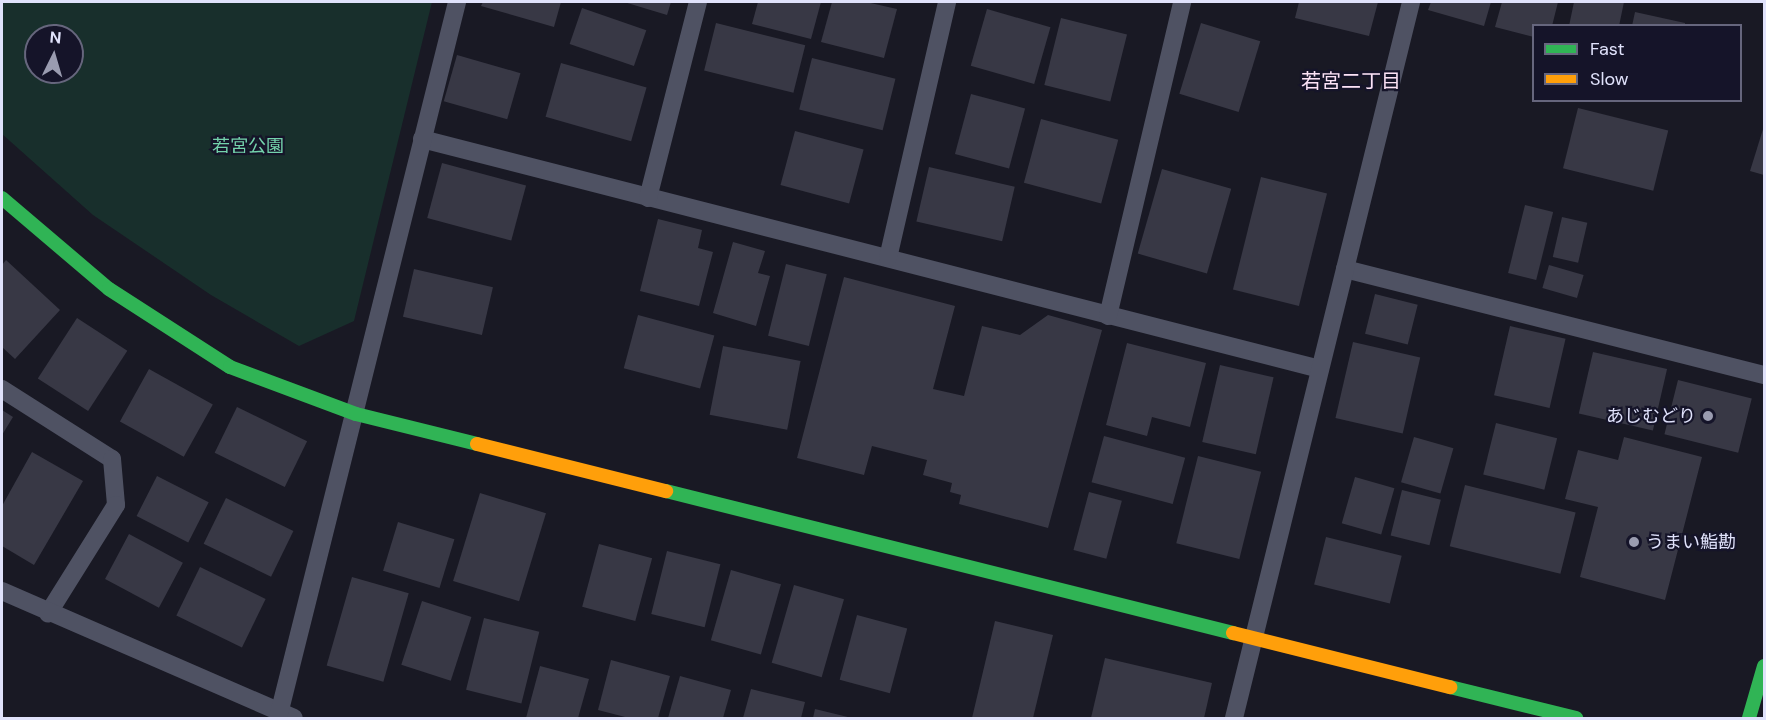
<!DOCTYPE html>
<meta charset="utf-8">
<style>
body{margin:0}
#map{position:relative;width:1766px;height:720px;overflow:hidden;background:#191924;font-family:"DM Sans","Noto Sans JP",sans-serif}
div>[style]{position:absolute}
[style*='--x']{left:calc(var(--x)*1px);top:calc(var(--y)*1px);width:calc(var(--w)*1px);rotate:calc(var(--a)*1deg)}
.green>*{inset:0;background:#182f2c}
.building>*{inset:0;background:#383845;transform-origin:0 0}
.lane>*{height:18px;margin:-9px;padding:0 9px;transform-origin:9px;border-radius:9px;background:#4f5263}
.fast>*{height:14px;margin:-7px;padding:0 7px;transform-origin:7px;border-radius:7px;background:#30b455}
.slow>*{height:14px;margin:-7px;padding:0 7px;transform-origin:7px;border-radius:7px;background:#ff9f0a}
.dots>*{width:16px;height:16px;translate:-50% -50%;box-sizing:border-box;border:3px solid #151429;border-radius:50%}
span{translate:-50% -50%;white-space:nowrap;text-align:center;line-height:1.15;-webkit-text-stroke:4.5px #151429;paint-order:stroke}
.park-label{font-size:18px;color:#74d3ac}
.poi-label{font-size:18px;color:#e0e2fb}
.right{translate:-100% -50%;text-align:right}
.left{translate:0 -50%;text-align:left}
.neighbourhood-label{font-size:20px;color:#fbe2f6}
.frame{position:absolute;inset:0;border:3px solid #e0e2fb;pointer-events:none}
.legend{position:absolute;left:1532px;top:24px;width:210px;height:78px;box-sizing:border-box;background:#151429;border:2px solid #66667d;margin:0;padding:8px 10px;list-style:none;font-size:18px;color:#e0e2fb}
.legend li{display:flex;align-items:center;gap:12px;height:30px}
.legend b{width:30px;border:2px solid #66667d}
.north{position:absolute;left:24px;top:24px;width:60px;height:60px;box-sizing:border-box;background:#151429;border:2px solid #66667d;border-radius:50%;rotate:5deg;font-size:16px;font-weight:700;line-height:24px;text-align:center;color:#e0e2fb}
.north::after{content:'';display:block;margin:auto;width:21px;height:27px;background:#9a9cb0;clip-path:polygon(50% 0,100% 100%,50% 72%,0 100%)}
</style>
<div id="map">
<div class="green">
<i style="clip-path:polygon(evenodd,2px 2px,432px 2px,354px 321px,299px 346px,211px 295px,93px 215px,2px 134px,2px 2px,36px 36px,72px 36px,72px 72px,36px 72px,36px 36px)"></i>
</div>
<div class="building">
<i style="clip-path:polygon(483px 2px,561px 2px,554px 27px,481px 6px)"></i>
<i style="clip-path:polygon(624px 2px,671px 2px,667px 15px)"></i>
<i style="clip-path:polygon(758px 2px,821px 2px,811px 39px,752px 24px)"></i>
<i style="clip-path:polygon(832px 2px,866px 2px,897px 9px,884px 58px,821px 42px)"></i>
<i style="clip-path:polygon(1299px 2px,1378px 2px,1369px 36px,1295px 18px)"></i>
<i style="clip-path:polygon(1431px 2px,1491px 2px,1484px 26px,1428px 10px)"></i>
<i style="clip-path:polygon(1502px 2px,1558px 2px,1552px 26px,1534px 26px,1534px 37px,1495px 27px)"></i>
<i style="clip-path:polygon(1574px 2px,1624px 2px,1619px 26px,1569px 26px)"></i>
<i style="left:582px;top:8px;width:68px;height:38px;rotate:19deg"></i>
<i style="left:987px;top:9px;width:66px;height:59px;rotate:16deg"></i>
<i style="clip-path:polygon(1635px 12px,1685px 23px,1685px 26px,1632px 26px)"></i>
<i style="left:1061px;top:18px;width:68px;height:69px;rotate:14deg"></i>
<i style="left:716px;top:23px;width:92px;height:49px;rotate:14deg"></i>
<i style="left:1201px;top:23px;width:62px;height:74px;rotate:17deg"></i>
<i style="left:457px;top:55px;width:66px;height:48px;rotate:16deg"></i>
<i style="left:812px;top:58px;width:86px;height:53px;rotate:14deg"></i>
<i style="left:561px;top:63px;width:89px;height:56px;rotate:16deg"></i>
<i style="left:971px;top:94px;width:56px;height:62px;rotate:15deg"></i>
<i style="left:1578px;top:108px;width:93px;height:62px;rotate:14deg"></i>
<i style="left:1041px;top:119px;width:80px;height:66px;rotate:15deg"></i>
<i style="clip-path:polygon(1764px 126px,1764px 175px,1750px 171px)"></i>
<i style="left:795px;top:131px;width:71px;height:56px;rotate:15deg"></i>
<i style="left:442px;top:163px;width:87px;height:57px;rotate:15deg"></i>
<i style="left:929px;top:167px;width:88px;height:56px;rotate:13deg"></i>
<i style="left:1162px;top:169px;width:72px;height:88px;rotate:16deg"></i>
<i style="left:1261px;top:177px;width:68px;height:116px;rotate:14deg"></i>
<i style="left:1525px;top:205px;width:29px;height:70px;rotate:14deg"></i>
<i style="left:1562px;top:217px;width:26px;height:41px;rotate:13deg"></i>
<i style="clip-path:polygon(658px 219px,702px 230px,698px 248px,713px 252px,699px 306px,640px 291px)"></i>
<i style="clip-path:polygon(733px 242px,765px 251px,758px 273px,770px 276px,756px 326px,713px 313px)"></i>
<i style="clip-path:polygon(6px 260px,60px 310px,15px 359px,2px 347px,2px 265px)"></i>
<i style="left:786px;top:264px;width:42px;height:74px;rotate:14deg"></i>
<i style="left:1549px;top:265px;width:36px;height:24px;rotate:16deg"></i>
<i style="left:414px;top:269px;width:81px;height:49px;rotate:13deg"></i>
<i style="clip-path:polygon(844px 277px,955px 306px,933px 389px,964px 396px,982px 326px,1020px 335px,1048px 315px,1102px 330px,1048px 528px,959px 504px,961px 495px,950px 492px,952px 483px,923px 475px,927px 460px,872px 446px,864px 475px,797px 458px)"></i>
<i style="left:1375px;top:294px;width:44px;height:41px;rotate:14deg"></i>
<i style="left:638px;top:315px;width:79px;height:55px;rotate:15deg"></i>
<i style="left:77px;top:318px;width:60px;height:72px;rotate:33deg"></i>
<i style="left:1510px;top:326px;width:57px;height:71px;rotate:13deg"></i>
<i style="left:1353px;top:342px;width:69px;height:78px;rotate:13deg"></i>
<i style="clip-path:polygon(1127px 343px,1206px 363px,1190px 427px,1152px 417px,1147px 436px,1106px 425px)"></i>
<i style="left:723px;top:346px;width:79px;height:70px;rotate:11deg"></i>
<i style="left:1593px;top:352px;width:76px;height:63px;rotate:13deg"></i>
<i style="left:1220px;top:365px;width:55px;height:79px;rotate:13deg"></i>
<i style="left:149px;top:369px;width:73px;height:60px;rotate:29deg"></i>
<i style="left:1678px;top:380px;width:76px;height:56px;rotate:14deg"></i>
<i style="left:237px;top:407px;width:78px;height:51px;rotate:26deg"></i>
<i style="clip-path:polygon(2px 410px,13px 417px,2px 435px)"></i>
<i style="left:1496px;top:423px;width:63px;height:53px;rotate:14deg"></i>
<i style="left:1104px;top:436px;width:84px;height:48px;rotate:15deg"></i>
<i style="left:1414px;top:437px;width:41px;height:47px;rotate:16deg"></i>
<i style="clip-path:polygon(1624px 437px,1702px 457px,1665px 600px,1580px 577px,1598px 507px,1565px 499px,1578px 450px,1618px 460px)"></i>
<i style="clip-path:polygon(32px 452px,83px 481px,34px 565px,2px 546px,2px 506px)"></i>
<i style="left:1198px;top:456px;width:65px;height:90px;rotate:14deg"></i>
<i style="left:157px;top:476px;width:58px;height:45px;rotate:27deg"></i>
<i style="left:1355px;top:477px;width:41px;height:48px;rotate:16deg"></i>
<i style="left:1465px;top:485px;width:114px;height:63px;rotate:14deg"></i>
<i style="left:1402px;top:490px;width:40px;height:47px;rotate:14deg"></i>
<i style="left:1089px;top:492px;width:34px;height:60px;rotate:15deg"></i>
<i style="left:480px;top:493px;width:69px;height:92px;rotate:17deg"></i>
<i style="left:226px;top:498px;width:75px;height:51px;rotate:26deg"></i>
<i style="left:398px;top:522px;width:59px;height:51px;rotate:17deg"></i>
<i style="left:129px;top:534px;width:61px;height:51px;rotate:28deg"></i>
<i style="left:1326px;top:537px;width:78px;height:49px;rotate:14deg"></i>
<i style="left:599px;top:544px;width:55px;height:65px;rotate:15deg"></i>
<i style="left:667px;top:551px;width:55px;height:65px;rotate:14deg"></i>
<i style="left:200px;top:567px;width:73px;height:54px;rotate:26deg"></i>
<i style="left:731px;top:570px;width:52px;height:73px;rotate:16deg"></i>
<i style="left:352px;top:577px;width:59px;height:92px;rotate:16deg"></i>
<i style="left:794px;top:585px;width:52px;height:81px;rotate:16deg"></i>
<i style="left:422px;top:601px;width:52px;height:67px;rotate:18deg"></i>
<i style="left:857px;top:615px;width:52px;height:67px;rotate:15deg"></i>
<i style="left:484px;top:618px;width:57px;height:74px;rotate:14deg"></i>
<i style="clip-path:polygon(995px 621px,1053px 635px,1033px 718px,972px 718px)"></i>
<i style="clip-path:polygon(1105px 658px,1212px 683px,1204px 718px,1091px 718px)"></i>
<i style="clip-path:polygon(611px 660px,670px 676px,658px 718px,629px 718px,598px 710px)"></i>
<i style="clip-path:polygon(540px 666px,589px 679px,578px 718px,526px 718px)"></i>
<i style="clip-path:polygon(680px 676px,731px 690px,723px 718px,668px 718px)"></i>
<i style="clip-path:polygon(751px 689px,805px 702px,801px 718px,743px 718px)"></i>
<i style="clip-path:polygon(815px 709px,852px 718px,813px 718px)"></i>
</div>
<div class="lane">
<i style="--x:422;--y:139;--w:927;--a:14.37"></i>
<i style="--x:648;--y:198;--w:202;--a:-75.7"></i>
<i style="--x:888;--y:258;--w:263;--a:-77"></i>
<i style="--x:1345;--y:269;--w:432;--a:14.2"></i>
<i style="--x:1108;--y:316;--w:323;--a:-76.7"></i>
<i style="--x:2;--y:389;--w:130;--a:32.5"></i>
<i style="--x:112;--y:459;--w:46;--a:85"></i>
<i style="--x:116;--y:505;--w:128;--a:122"></i>
<i style="--x:2;--y:591;--w:318;--a:23.5"></i>
<i style="--x:278;--y:718;--w:738;--a:-75.96"></i>
<i style="--x:1234;--y:718;--w:738;--a:-76.11"></i>
</div>
<div class="fast">
<i style="--x:2;--y:198;--w:140;--a:40.4"></i>
<i style="--x:109;--y:289;--w:144;--a:32.8"></i>
<i style="--x:230;--y:367;--w:134;--a:20.5"></i>
<i style="--x:356;--y:414;--w:125;--a:13.9"></i>
<i style="--x:666;--y:491;--w:585;--a:14.06"></i>
<i style="--x:1450;--y:687;--w:130;--a:13.8"></i>
<i style="--x:1749;--y:718;--w:54;--a:-73.9"></i>
</div>
<div class="slow">
<i style="--x:477;--y:444;--w:195;--a:14"></i>
<i style="--x:1233;--y:633;--w:224;--a:14"></i>
</div>
<div class="dots">
<i style="left:1708px;top:416px;background:#9a9cb0"></i>
<i style="left:1634px;top:542px;background:#9a9cb0"></i>
</div>
<div class="park-label">
<span style="left:248px;top:146px">若宮公園</span>
</div>
<div class="poi-label">
<span class="right" style="left:1696px;top:416px">あじむどり</span>
<span class="left" style="left:1646px;top:542px">うまい鮨勘</span>
</div>
<div class="neighbourhood-label">
<span style="left:1351px;top:81px">若宮二丁目</span>
</div>
<div class="frame"></div>
<ul class="legend">
<li><b style="height:8px;background:#30b455"></b>Fast</li>
<li><b style="height:8px;background:#ff9f0a"></b>Slow</li>
</ul>
<div class="north">N</div>
</div>
